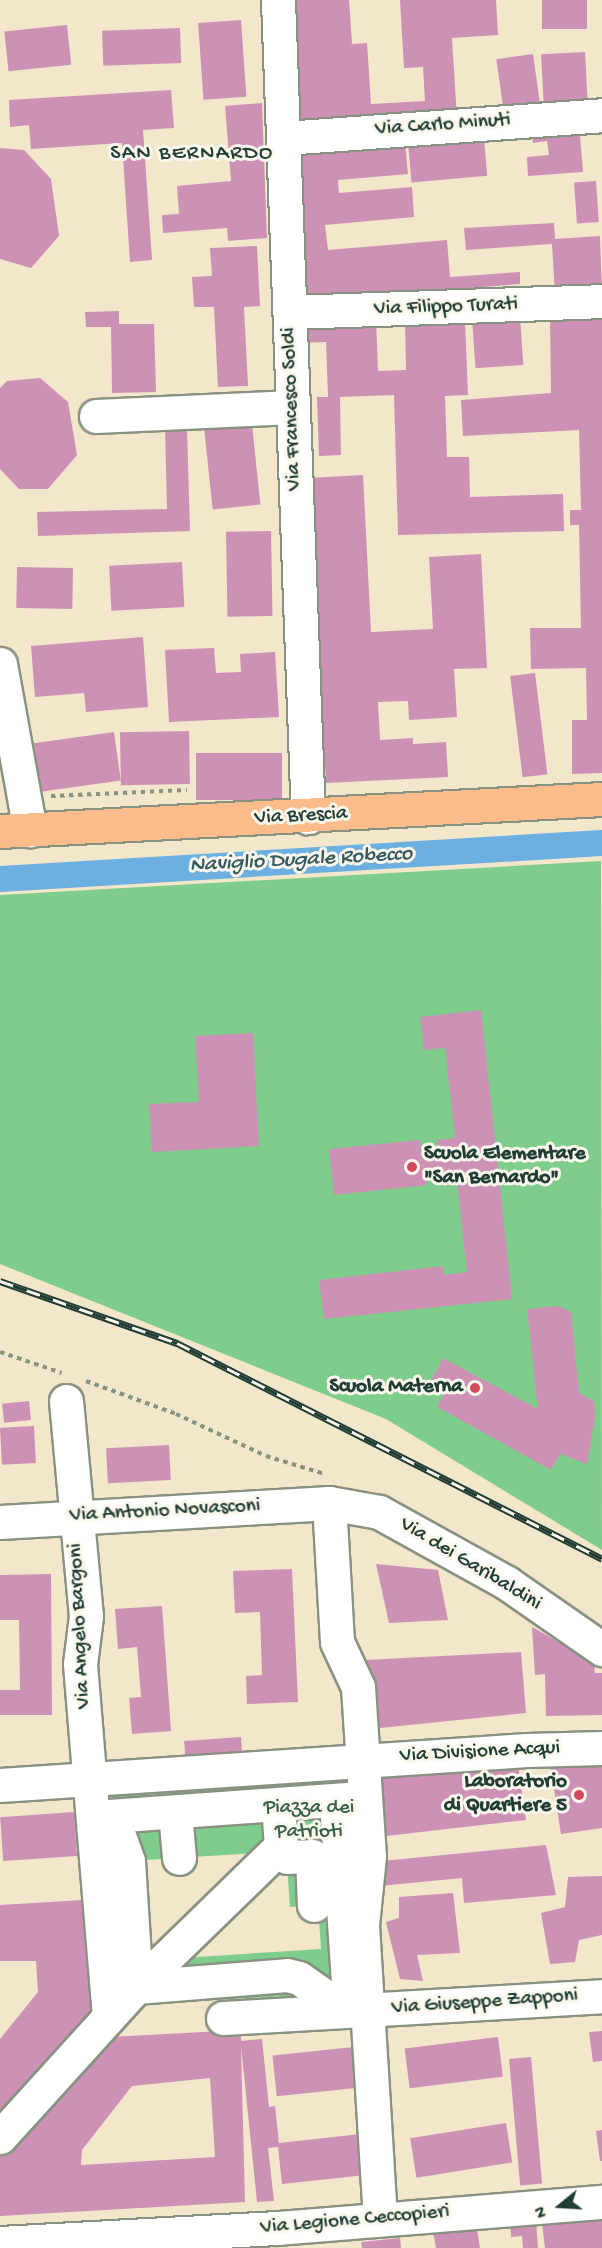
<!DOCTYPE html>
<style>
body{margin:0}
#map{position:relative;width:602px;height:2248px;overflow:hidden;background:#f2e6cb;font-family:"Gochi Hand",sans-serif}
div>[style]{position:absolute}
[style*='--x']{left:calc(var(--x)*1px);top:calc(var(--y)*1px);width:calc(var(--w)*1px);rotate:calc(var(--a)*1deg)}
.green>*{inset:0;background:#7fcd8d}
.canal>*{height:26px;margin:-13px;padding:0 13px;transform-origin:13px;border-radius:13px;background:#6cb0e1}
.building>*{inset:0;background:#ce91b6;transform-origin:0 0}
.path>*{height:4px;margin-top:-2px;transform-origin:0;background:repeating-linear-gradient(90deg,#889280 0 4.5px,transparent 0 9px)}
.roads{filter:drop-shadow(2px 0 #889280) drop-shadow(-2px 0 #889280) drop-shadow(0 2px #889280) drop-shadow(0 -2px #889280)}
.minor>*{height:33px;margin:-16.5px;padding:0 16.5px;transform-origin:16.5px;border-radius:16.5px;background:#fff}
.major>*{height:33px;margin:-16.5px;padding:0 16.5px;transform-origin:16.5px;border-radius:16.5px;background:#f9bc8a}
.rail>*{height:7px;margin-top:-3.5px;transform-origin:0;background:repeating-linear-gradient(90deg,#fbf7ec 0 14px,#1f3d34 0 28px);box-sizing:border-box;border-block:2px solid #1f3d34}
.dots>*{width:16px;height:16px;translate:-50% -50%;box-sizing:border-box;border:3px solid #fbf7ec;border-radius:50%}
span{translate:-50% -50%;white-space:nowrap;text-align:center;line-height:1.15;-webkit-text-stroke:6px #fbf7ec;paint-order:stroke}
.street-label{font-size:21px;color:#1f3d34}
.poi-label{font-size:21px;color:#1f3d34;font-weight:700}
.left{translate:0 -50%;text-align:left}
.right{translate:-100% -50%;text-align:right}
.park-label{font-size:21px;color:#37614a}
.neighbourhood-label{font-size:22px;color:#1f3d34;letter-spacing:1.5px}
.water-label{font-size:22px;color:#325a5f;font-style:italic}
.north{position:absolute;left:530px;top:2176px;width:60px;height:60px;-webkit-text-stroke:4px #fbf7ec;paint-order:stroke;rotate:252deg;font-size:16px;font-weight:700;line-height:24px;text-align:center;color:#1f3d34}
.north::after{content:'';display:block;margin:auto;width:21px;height:27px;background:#1f3d34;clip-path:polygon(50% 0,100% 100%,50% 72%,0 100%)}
</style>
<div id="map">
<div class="green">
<i style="clip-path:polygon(601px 861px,602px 1550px,386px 1419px,0 1264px,0 895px)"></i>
<i style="clip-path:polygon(evenodd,346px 1780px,358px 1992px,128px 2005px,116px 1793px,346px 1780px,286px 1851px,290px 1907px,318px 1905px,321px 1949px,164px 1959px,136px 1986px,129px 1861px,286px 1851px)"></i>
</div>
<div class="canal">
<i style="--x:0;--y:879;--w:603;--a:-3.42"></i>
</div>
<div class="building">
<i style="clip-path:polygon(280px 0,349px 0,352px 44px,367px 43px,371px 104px,425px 101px,423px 67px,404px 68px,400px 0,496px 0,498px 35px,452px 38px,457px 119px,288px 129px)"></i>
<i style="left:542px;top:0;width:45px;height:29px"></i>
<i style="left:241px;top:20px;width:77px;height:43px;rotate:86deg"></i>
<i style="left:67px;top:25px;width:40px;height:63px;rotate:84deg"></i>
<i style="left:180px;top:28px;width:35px;height:78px;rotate:88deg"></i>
<i style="left:585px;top:52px;width:55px;height:44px;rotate:87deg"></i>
<i style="left:533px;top:54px;width:52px;height:37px;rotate:82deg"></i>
<i style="clip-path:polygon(171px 90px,174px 128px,143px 130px,152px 260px,130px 262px,122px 143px,31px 149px,29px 125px,10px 127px,9px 100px)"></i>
<i style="clip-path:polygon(262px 103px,267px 238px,228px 241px,227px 228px,163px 233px,162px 215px,179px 214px,177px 186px,231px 181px,225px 106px)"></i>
<i style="clip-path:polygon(579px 123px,583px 172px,528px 176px,527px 157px,549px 155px,547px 141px,533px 143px,531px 127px)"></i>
<i style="clip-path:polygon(404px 131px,408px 174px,338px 180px,339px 193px,412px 187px,414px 217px,325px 225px,328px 250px,447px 240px,450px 277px,520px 272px,520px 284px,308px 302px,294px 141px)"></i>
<i style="left:484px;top:139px;width:37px;height:76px;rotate:85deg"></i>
<i style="clip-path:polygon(0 148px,24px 150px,51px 179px,59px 236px,31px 268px,0 259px)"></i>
<i style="left:596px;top:181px;width:41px;height:22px;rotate:86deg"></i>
<i style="clip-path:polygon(554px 223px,555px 239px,600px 236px,602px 291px,555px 294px,552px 244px,466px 250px,464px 228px)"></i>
<i style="clip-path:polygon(257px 246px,260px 306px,244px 307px,248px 386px,218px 387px,214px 307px,194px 307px,192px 277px,212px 276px,210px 248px)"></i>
<i style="clip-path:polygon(119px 311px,119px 324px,154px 324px,156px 392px,112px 393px,111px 327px,86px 327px,85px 312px)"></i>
<i style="clip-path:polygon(602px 316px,602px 773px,572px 774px,572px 720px,587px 720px,586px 668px,531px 669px,530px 628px,581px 628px,579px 525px,570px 525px,570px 510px,581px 510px,579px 430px,463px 436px,461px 400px,551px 393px,550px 317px)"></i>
<i style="clip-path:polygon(376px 317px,378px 371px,406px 370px,405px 322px,465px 320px,468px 395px,445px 396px,447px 457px,469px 457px,470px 497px,563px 494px,564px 531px,398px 535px,394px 395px,340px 397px,341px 455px,319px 456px,317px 397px,328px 397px,326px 342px,298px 343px,297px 319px)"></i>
<i style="left:520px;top:317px;width:48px;height:48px;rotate:86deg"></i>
<i style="clip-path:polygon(40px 378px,68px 402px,77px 455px,48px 489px,19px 489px,0 469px,0 388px,7px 381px)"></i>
<i style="left:251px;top:415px;width:90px;height:48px;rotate:84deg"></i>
<i style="clip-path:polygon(165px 428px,187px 428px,190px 531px,38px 536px,37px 512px,167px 509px)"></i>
<i style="clip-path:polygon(363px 475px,371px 632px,433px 629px,429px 557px,481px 554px,487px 668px,454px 669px,457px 717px,409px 720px,408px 701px,378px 702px,380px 740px,413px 738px,413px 744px,446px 742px,448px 777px,326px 783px,309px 478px)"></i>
<i style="left:271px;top:531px;width:85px;height:45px;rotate:89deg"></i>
<i style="left:182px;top:562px;width:45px;height:73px;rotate:87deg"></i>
<i style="left:17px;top:567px;width:56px;height:41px;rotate:1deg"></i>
<i style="clip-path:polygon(143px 637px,148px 707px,86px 712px,84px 693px,35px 697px,31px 646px)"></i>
<i style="clip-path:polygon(214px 648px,216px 673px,241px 672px,240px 654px,275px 652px,279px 717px,169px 722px,165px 650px)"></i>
<i style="left:535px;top:673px;width:102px;height:25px;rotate:83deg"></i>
<i style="left:189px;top:731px;width:53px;height:69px;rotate:89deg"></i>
<i style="left:114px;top:732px;width:49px;height:81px;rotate:82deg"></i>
<i style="left:196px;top:753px;width:86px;height:47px"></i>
<i style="clip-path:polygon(481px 1010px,512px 1299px,324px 1319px,319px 1280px,443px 1266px,444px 1275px,467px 1272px,457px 1182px,441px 1184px,440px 1169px,425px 1171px,427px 1185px,334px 1195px,329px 1149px,420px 1140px,422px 1159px,439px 1157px,437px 1140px,455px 1138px,445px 1048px,424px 1050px,420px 1017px)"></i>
<i style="clip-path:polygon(253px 1033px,259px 1146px,152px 1152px,149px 1104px,199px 1102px,195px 1036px)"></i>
<i style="clip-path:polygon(558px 1306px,571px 1312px,579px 1393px,594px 1401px,595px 1416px,587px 1464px,560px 1454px,551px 1470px,437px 1407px,446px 1391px,430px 1382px,443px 1358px,538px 1409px,527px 1309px)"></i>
<i style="left:29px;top:1401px;width:19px;height:27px;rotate:84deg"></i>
<i style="left:34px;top:1426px;width:37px;height:34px;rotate:87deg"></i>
<i style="left:169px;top:1445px;width:35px;height:63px;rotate:87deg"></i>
<i style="clip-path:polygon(376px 1564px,438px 1570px,448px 1620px,389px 1623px)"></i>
<i style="clip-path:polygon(292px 1569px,298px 1702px,247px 1704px,246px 1676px,262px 1675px,260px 1612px,235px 1613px,233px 1571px)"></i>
<i style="clip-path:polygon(51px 1574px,52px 1715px,0 1715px,0 1690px,20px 1690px,19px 1620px,0 1620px,0 1575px)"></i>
<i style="clip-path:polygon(162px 1606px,171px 1731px,132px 1734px,129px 1698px,141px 1697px,137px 1647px,118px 1649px,115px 1609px)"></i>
<i style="clip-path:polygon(532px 1627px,594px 1662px,595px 1673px,602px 1673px,602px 1715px,546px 1716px,545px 1674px,535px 1675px)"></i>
<i style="clip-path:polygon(521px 1652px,526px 1713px,380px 1728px,365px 1660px)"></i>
<i style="left:241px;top:1737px;width:14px;height:57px;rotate:86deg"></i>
<i style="clip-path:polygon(549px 1757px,602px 1762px,602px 1828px,561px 1834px)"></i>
<i style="clip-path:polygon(518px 1764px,526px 1820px,386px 1836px,376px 1771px)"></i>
<i style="left:74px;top:1812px;width:44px;height:74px;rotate:86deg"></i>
<i style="clip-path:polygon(546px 1845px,556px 1895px,464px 1903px,462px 1878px,380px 1886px,382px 1861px)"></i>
<i style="clip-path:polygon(602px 1876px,602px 1935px,579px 1940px,575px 1962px,550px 1964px,541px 1913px,565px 1907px,568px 1877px)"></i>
<i style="clip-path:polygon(453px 1893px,460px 1953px,417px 1955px,423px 1981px,400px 1979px,386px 1922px,399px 1918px,399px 1897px)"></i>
<i style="clip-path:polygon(83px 1900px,91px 2017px,0 2124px,0 2039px,38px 1992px,36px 1961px,0 1961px,0 1905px)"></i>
<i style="clip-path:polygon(evenodd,241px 2030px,241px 2041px,262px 2039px,269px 2107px,275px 2106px,279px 2143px,361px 2134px,366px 2175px,282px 2184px,278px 2147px,268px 2148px,274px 2201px,257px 2202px,241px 2046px,245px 2202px,0 2216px,0 2149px,110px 2037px,241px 2030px,210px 2078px,215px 2157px,81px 2165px,82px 2150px,132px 2086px,210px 2078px)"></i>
<i style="clip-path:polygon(602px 2031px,602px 2061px,593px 2062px,589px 2032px)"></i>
<i style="left:498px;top:2037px;width:40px;height:94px;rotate:83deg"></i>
<i style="left:354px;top:2047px;width:41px;height:82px;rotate:84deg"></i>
<i style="left:531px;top:2057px;width:127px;height:22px;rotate:85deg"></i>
<i style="left:506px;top:2123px;width:40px;height:97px;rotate:81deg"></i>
<i style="clip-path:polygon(602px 2130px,602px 2161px,600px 2161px,596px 2131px)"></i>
<i style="clip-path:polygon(602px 2216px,602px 2248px,545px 2248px,542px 2223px)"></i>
<i style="clip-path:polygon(536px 2220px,538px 2248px,523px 2248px,522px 2236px,511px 2237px,510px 2221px)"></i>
<i style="clip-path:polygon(476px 2223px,480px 2248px,436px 2248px,433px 2231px)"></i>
<i style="left:400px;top:2238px;width:10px;height:39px;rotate:84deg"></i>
</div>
<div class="path">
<i style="--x:51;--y:796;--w:136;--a:-2.5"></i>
<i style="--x:0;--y:1352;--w:65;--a:18.7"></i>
<i style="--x:86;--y:1381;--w:96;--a:20.1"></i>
<i style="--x:176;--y:1414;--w:99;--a:25"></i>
<i style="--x:266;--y:1456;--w:62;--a:17"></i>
</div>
<div class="roads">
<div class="minor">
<i style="--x:278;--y:0;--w:818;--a:87.9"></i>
<i style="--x:284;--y:138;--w:319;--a:-4.1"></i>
<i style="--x:290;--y:312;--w:312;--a:-2"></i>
<i style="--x:96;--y:416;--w:197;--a:-2.6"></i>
<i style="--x:0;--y:664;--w:169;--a:79.8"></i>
<i style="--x:66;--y:1401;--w:216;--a:84.7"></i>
<i style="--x:86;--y:1616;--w:48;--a:97.1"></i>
<i style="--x:80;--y:1664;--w:353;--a:85.3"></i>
<i style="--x:329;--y:1503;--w:139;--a:86.7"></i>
<i style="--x:337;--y:1642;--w:50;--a:65"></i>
<i style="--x:358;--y:1687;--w:169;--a:86.3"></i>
<i style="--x:369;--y:1856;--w:69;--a:95.8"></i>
<i style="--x:362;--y:1925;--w:293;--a:86.5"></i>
<i style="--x:0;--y:1522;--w:330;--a:-3.3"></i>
<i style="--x:329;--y:1503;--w:51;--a:10.2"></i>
<i style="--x:379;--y:1512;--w:146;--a:29"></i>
<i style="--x:507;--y:1583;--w:116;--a:34.8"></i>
<i style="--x:0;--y:1785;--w:528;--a:-3.8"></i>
<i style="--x:527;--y:1750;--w:75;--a:-1.5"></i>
<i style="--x:175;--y:1812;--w:46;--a:85"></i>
<i style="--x:112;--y:1816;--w:48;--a:70.4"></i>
<i style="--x:128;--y:1861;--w:126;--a:86.4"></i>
<i style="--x:95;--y:1817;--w:263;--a:-4.1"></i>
<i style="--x:287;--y:1857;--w:25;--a:-2"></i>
<i style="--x:312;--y:1856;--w:49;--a:87.7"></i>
<i style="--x:136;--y:1987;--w:151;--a:-4.5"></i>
<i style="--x:287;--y:1975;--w:12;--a:14"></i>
<i style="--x:299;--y:1978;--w:33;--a:35"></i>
<i style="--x:326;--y:1997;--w:23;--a:0"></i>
<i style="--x:349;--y:1997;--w:196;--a:-93.8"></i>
<i style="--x:223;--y:2018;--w:380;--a:-3.3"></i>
<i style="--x:0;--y:2137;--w:202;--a:-47.8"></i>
<i style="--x:136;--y:1987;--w:202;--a:-44.2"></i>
<i style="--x:281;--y:1846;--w:41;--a:-94.2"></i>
<i style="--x:0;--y:2243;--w:277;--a:-3.1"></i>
<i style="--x:277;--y:2228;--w:326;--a:-4.6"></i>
</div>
<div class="major">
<i style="--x:0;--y:831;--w:603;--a:-3.04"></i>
</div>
</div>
<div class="rail">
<i style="--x:0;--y:1281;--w:188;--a:19.3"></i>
<i style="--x:177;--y:1343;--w:477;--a:26.9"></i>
</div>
<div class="dots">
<i style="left:412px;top:1167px;background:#d1495b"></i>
<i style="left:475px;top:1388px;background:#d1495b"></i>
<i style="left:579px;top:1795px;background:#d1495b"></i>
</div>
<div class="street-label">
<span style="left:443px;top:126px;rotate:-4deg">Via Carlo Minuti</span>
<span style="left:446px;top:308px;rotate:-2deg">Via Filippo Turati</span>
<span style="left:293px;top:409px;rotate:-92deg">Via Francesco Soldi</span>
<span style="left:301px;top:817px;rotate:-3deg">Via Brescia</span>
<span style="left:165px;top:1512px;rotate:-3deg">Via Antonio Novasconi</span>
<span style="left:470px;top:1565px;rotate:31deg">Via dei Garibaldini</span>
<span style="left:81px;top:1626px;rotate:-93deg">Via Angelo Bargoni</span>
<span style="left:480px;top:1753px;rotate:-3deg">Via Divisione Acqui</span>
<span style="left:485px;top:2003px;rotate:-4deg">Via Giuseppe Zapponi</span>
<span style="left:355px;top:2221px;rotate:-5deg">Via Legione Ceccopieri</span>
</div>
<div class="poi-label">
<span class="left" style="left:424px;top:1167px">Scuola Elementare<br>"San Bernardo"</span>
<span class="right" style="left:463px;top:1388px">Scuola Materna</span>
<span class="right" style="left:567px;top:1795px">Laboratorio<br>di Quartiere 5</span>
</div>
<div class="park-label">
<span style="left:309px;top:1821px">Piazza dei<br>Patrioti</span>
</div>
<div class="neighbourhood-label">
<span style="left:192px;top:155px">SAN BERNARDO</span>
</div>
<div class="water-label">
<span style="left:301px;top:861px;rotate:-3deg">Naviglio Dugale Robecco</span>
</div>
<div class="north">N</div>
</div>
